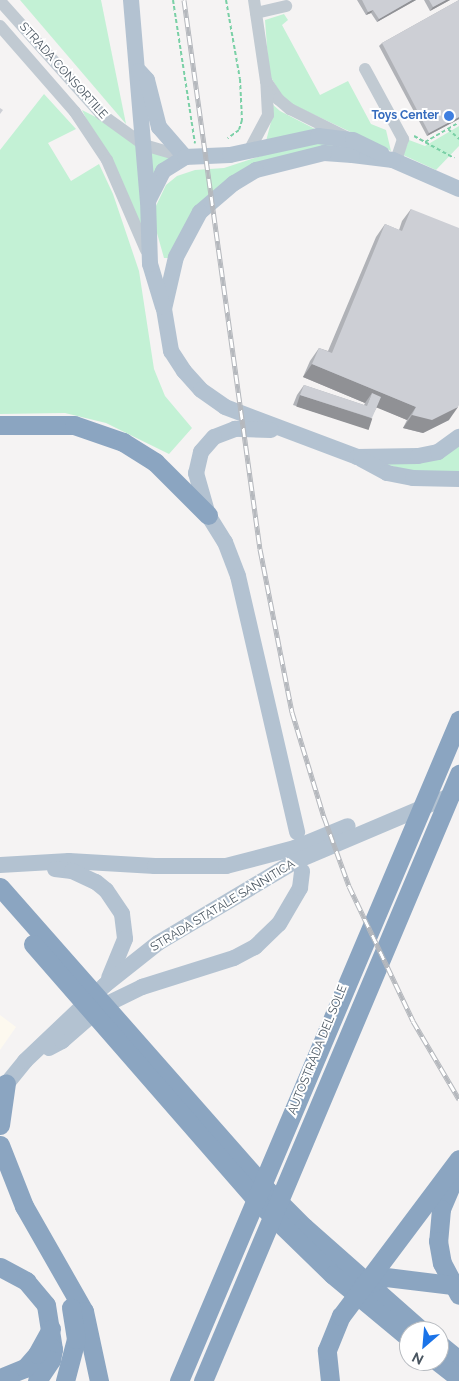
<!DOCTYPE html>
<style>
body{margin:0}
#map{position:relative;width:459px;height:1381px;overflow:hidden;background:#f5f3f3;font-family:Raleway,sans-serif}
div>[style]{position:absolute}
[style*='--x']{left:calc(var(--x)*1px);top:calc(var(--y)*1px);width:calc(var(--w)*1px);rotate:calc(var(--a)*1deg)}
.commercial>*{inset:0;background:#fdf9ef}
.green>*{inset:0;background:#c3f1d5}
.path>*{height:2px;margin-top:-1px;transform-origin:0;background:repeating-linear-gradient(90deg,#7ad0a6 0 4px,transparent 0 6.5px)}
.minor>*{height:12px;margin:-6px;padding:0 6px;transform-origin:6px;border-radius:6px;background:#c1cad2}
.major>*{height:16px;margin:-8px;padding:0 8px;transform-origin:8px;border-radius:8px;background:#b3c2d1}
.highway>*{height:19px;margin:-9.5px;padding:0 9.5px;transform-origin:9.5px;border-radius:9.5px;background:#8ba5c1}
.rail>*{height:5px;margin-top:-2.5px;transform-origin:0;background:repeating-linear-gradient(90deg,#fff 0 9px,#b5b8bd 0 18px);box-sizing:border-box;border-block:1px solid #b5b8bd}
.wall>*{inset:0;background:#b0b2b7}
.shaded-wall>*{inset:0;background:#909195;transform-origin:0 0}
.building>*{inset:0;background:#cdcfd5}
.dots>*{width:14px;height:14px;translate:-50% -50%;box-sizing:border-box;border:2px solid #fff;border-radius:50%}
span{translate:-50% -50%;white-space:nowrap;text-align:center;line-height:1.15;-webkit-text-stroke:4px #fff;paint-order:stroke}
.street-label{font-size:12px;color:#4a5661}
.shop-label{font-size:12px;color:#366cbe;font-weight:700}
.right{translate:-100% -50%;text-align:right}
.north{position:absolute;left:399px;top:1321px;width:50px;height:50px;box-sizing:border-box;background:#fff;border:1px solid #b7bbc0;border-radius:50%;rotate:207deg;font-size:14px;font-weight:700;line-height:20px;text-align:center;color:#4a5661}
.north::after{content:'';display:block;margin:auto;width:18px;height:22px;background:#1a73e8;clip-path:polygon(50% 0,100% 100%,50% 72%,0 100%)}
</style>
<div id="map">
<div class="commercial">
<i style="clip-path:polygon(0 1015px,16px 1027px,0 1050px)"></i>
</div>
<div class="green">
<i style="clip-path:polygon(20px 0,101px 0,126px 124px)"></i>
<i style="clip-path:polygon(284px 14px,288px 20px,282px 25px,320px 95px,348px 81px,371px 124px,386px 130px,391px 151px,285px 101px,269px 74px,265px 20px)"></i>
<i style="clip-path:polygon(44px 94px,76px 129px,48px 143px,71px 181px,99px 164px,113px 194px,139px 271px,154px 369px,165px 396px,192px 428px,169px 454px,106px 423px,65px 413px,0 414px,0 150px)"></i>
<i style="clip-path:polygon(271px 103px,280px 111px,315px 129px,266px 141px,271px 122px)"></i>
<i style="clip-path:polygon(82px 110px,176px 158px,160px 169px,146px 241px)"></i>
<i style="clip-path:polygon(459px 126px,459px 146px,436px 170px,403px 155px,409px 140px,425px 146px)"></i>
<i style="clip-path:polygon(320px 143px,333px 145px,234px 179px,168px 258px,164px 258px,155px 226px,154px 210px,166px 185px,177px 176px,195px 170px,224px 168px,276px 151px)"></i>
<i style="clip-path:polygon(459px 443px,459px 474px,424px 474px,384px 464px)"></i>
</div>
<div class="path">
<i style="--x:173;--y:0;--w:145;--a:81.3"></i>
<i style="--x:226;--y:0;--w:80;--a:80"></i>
<i style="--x:240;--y:79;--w:41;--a:87.2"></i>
<i style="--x:242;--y:120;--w:10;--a:107"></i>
<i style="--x:239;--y:130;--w:14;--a:144"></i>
<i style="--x:448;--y:129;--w:15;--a:42"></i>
<i style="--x:414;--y:136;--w:46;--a:28.8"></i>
<i style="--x:425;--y:142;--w:39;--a:-30"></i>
</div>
<div class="minor">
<i style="--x:0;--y:1;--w:152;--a:48.2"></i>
<i style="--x:101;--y:114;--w:53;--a:35.8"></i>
<i style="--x:144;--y:145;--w:43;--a:16.3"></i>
<i style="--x:256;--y:13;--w:31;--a:-13"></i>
<i style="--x:0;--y:26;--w:114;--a:48.9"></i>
<i style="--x:75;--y:112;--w:58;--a:56.3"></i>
<i style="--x:107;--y:160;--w:98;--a:66.6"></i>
<i style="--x:365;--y:69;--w:80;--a:61.5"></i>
<i style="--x:403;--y:139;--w:23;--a:108"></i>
<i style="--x:266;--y:81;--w:22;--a:56"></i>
<i style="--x:278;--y:99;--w:16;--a:40"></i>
<i style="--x:290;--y:109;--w:63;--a:26.6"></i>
<i style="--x:250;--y:149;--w:38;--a:-62"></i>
<i style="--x:268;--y:115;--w:34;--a:-93"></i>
<i style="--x:266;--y:81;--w:82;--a:-98.4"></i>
</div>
<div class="major">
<i style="--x:131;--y:0;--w:202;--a:85.2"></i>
<i style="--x:139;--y:71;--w:12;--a:48"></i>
<i style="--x:147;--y:80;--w:49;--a:75.7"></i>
<i style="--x:159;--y:127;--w:40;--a:49"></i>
<i style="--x:459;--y:189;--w:72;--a:-156.3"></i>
<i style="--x:393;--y:160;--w:41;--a:-173"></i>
<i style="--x:352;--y:155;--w:28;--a:-176"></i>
<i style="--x:324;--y:153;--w:70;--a:166"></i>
<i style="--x:256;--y:170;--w:26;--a:149"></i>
<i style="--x:234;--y:183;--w:45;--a:139.5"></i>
<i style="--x:200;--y:212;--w:51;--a:118.1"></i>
<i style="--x:176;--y:257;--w:53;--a:103"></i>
<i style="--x:164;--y:309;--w:43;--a:80.5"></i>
<i style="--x:171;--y:351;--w:24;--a:57"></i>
<i style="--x:184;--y:371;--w:25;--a:48"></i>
<i style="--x:201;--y:390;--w:29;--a:35"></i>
<i style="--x:225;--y:407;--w:141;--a:20.7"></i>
<i style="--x:357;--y:457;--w:61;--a:-0.9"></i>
<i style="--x:418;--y:456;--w:20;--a:-11"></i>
<i style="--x:438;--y:452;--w:26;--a:-36"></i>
<i style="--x:163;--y:307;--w:45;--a:-106.8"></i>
<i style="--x:150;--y:264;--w:63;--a:-91.8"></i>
<i style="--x:148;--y:201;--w:34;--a:-63"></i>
<i style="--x:163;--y:171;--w:26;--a:-32"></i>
<i style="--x:185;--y:157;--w:45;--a:-2.5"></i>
<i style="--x:230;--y:155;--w:90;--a:-12.2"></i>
<i style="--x:318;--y:136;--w:35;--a:7"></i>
<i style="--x:353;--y:140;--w:32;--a:26"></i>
<i style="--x:271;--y:430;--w:36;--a:-178"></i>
<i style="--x:235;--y:429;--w:22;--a:159"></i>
<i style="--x:214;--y:437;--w:20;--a:131"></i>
<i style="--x:201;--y:452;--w:22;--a:103"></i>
<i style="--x:196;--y:473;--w:44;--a:74.1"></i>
<i style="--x:208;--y:515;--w:32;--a:58"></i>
<i style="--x:225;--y:542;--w:36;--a:69"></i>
<i style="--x:238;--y:576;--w:263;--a:77"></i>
<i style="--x:361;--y:459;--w:30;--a:28"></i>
<i style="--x:387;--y:473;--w:26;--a:11"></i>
<i style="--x:413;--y:478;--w:46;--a:1.2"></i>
<i style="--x:0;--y:865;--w:69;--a:-3.3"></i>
<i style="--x:69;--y:861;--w:86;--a:3.3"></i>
<i style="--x:155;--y:866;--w:71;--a:0"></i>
<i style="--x:226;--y:866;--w:71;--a:-14.6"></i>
<i style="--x:295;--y:848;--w:57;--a:-22.5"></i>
<i style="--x:55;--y:869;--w:17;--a:7"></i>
<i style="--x:72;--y:871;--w:26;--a:25"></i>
<i style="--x:96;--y:882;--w:13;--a:39"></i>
<i style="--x:106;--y:890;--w:29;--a:56"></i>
<i style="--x:122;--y:914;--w:25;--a:83"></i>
<i style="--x:125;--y:939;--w:42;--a:112.3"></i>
<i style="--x:49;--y:1048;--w:15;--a:-28"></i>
<i style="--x:62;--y:1041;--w:52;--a:-41.1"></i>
<i style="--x:101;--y:1007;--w:46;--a:-26"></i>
<i style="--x:142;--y:987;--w:96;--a:-17.5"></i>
<i style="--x:234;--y:958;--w:24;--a:-28"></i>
<i style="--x:255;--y:947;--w:33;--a:-44"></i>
<i style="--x:279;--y:924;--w:42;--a:-59.7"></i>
<i style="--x:300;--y:888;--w:17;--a:-83"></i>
<i style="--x:0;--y:1092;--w:40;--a:-51"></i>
<i style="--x:25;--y:1061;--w:110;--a:-43.5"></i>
<i style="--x:105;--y:985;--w:68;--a:-38.4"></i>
<i style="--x:158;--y:943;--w:156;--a:-30.8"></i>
<i style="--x:292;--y:863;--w:179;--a:-23"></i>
</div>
<div class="highway">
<i style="--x:0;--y:425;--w:74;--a:0"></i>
<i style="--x:74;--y:425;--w:52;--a:19.1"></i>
<i style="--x:123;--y:442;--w:38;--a:32"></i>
<i style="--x:155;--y:462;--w:75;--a:45"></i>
<i style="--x:0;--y:887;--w:402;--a:48.6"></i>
<i style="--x:266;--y:1189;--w:54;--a:45"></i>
<i style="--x:304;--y:1227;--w:157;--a:41.4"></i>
<i style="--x:33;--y:944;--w:347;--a:48.9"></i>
<i style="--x:261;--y:1205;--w:100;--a:44.2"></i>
<i style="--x:333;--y:1275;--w:99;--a:39.7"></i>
<i style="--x:0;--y:1125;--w:42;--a:-81.9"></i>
<i style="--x:0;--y:1145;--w:66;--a:68.5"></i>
<i style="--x:24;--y:1206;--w:121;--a:60.3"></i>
<i style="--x:84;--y:1311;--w:72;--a:77.9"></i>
<i style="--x:455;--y:1176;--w:36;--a:113"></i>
<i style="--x:441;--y:1209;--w:32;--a:95"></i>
<i style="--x:438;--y:1241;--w:22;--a:80"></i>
<i style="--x:442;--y:1263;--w:36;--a:62"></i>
<i style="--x:0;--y:1267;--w:30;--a:28"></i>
<i style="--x:26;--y:1281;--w:31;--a:50"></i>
<i style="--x:46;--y:1305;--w:45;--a:81"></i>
<i style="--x:53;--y:1349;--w:11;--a:100"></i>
<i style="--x:51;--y:1360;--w:25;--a:124"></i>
<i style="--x:363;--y:1285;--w:24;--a:-19"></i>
<i style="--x:386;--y:1277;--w:65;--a:7"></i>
<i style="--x:439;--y:1344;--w:26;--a:39"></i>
<i style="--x:437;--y:1361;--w:28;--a:38"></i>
<i style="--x:0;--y:1378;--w:27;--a:-22"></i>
<i style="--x:25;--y:1368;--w:18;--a:-49"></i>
<i style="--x:37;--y:1354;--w:29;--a:-61"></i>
<i style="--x:65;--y:1381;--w:43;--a:-75.3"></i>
<i style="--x:76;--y:1339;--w:32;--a:-99"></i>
<i style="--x:179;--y:1381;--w:718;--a:-67.04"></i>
<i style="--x:203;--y:1381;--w:659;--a:-67.13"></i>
<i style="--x:330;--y:1381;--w:31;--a:-96"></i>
<i style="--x:327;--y:1350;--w:37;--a:-68"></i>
<i style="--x:341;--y:1316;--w:196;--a:-53.1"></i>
</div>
<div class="rail">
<i style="--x:184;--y:0;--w:554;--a:82.12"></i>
<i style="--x:260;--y:549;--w:166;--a:78.9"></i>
<i style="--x:292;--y:712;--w:110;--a:73.1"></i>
<i style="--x:324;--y:817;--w:73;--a:70.1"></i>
<i style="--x:349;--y:886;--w:149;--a:64.6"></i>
<i style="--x:413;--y:1021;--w:91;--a:59.5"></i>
</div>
<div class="wall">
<i style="clip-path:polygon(357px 0,416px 0,377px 22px,371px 13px,366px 15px)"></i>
<i style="clip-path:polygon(424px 0,450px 0,430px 11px)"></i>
<i style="clip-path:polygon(459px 0,459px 119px,427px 136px,379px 46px,382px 43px)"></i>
<i style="clip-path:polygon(411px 209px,449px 420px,423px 433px,403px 428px,407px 420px,377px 407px,365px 428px,293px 405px,297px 395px,304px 385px,364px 405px,365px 403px,303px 377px,310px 361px,319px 348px,328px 351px,376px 237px,385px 224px,399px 230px,402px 221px)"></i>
</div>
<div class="shaded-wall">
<i style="clip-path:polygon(412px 0,416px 0,377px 22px,379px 19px)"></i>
<i style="clip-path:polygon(446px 0,450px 0,430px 11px,433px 7px)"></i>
<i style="clip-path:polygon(373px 10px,371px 13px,366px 15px,368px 12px)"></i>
<i style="clip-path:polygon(459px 117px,459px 119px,427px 136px,429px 133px)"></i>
<i style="clip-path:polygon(312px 364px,416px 407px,407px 420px,368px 404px,372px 393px,365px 403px,303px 377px)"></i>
<i style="left:300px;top:395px;width:76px;height:12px;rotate:18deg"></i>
<i style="clip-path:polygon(458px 407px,449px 420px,423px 433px,403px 428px,412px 415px)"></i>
</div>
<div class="building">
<i style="clip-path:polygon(362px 0,412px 0,379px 19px,373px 10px,368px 12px)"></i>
<i style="clip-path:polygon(429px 0,446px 0,433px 7px)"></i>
<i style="clip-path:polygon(459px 0,459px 117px,429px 133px,382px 43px)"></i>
<i style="clip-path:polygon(0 108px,3px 110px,0 114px)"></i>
<i style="clip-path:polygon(411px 209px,459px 228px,459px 405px,458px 407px,432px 420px,412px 415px,416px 407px,312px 364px,319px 348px,332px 353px,385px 224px,402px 231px)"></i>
<i style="clip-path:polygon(304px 385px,367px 406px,372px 393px,381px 397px,372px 418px,300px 395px)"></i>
</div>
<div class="dots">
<i style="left:449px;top:116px;background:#3f7fe0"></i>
</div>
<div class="street-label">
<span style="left:63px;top:71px;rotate:48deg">STRADA CONSORTILE</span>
<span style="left:223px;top:906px;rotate:-31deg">STRADA STATALE SANNITICA</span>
<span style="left:318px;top:1050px;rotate:-68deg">AUTOSTRADA DEL SOLE</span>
</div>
<div class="shop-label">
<span class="right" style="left:439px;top:116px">Toys Center</span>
</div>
<div class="north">N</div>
</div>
